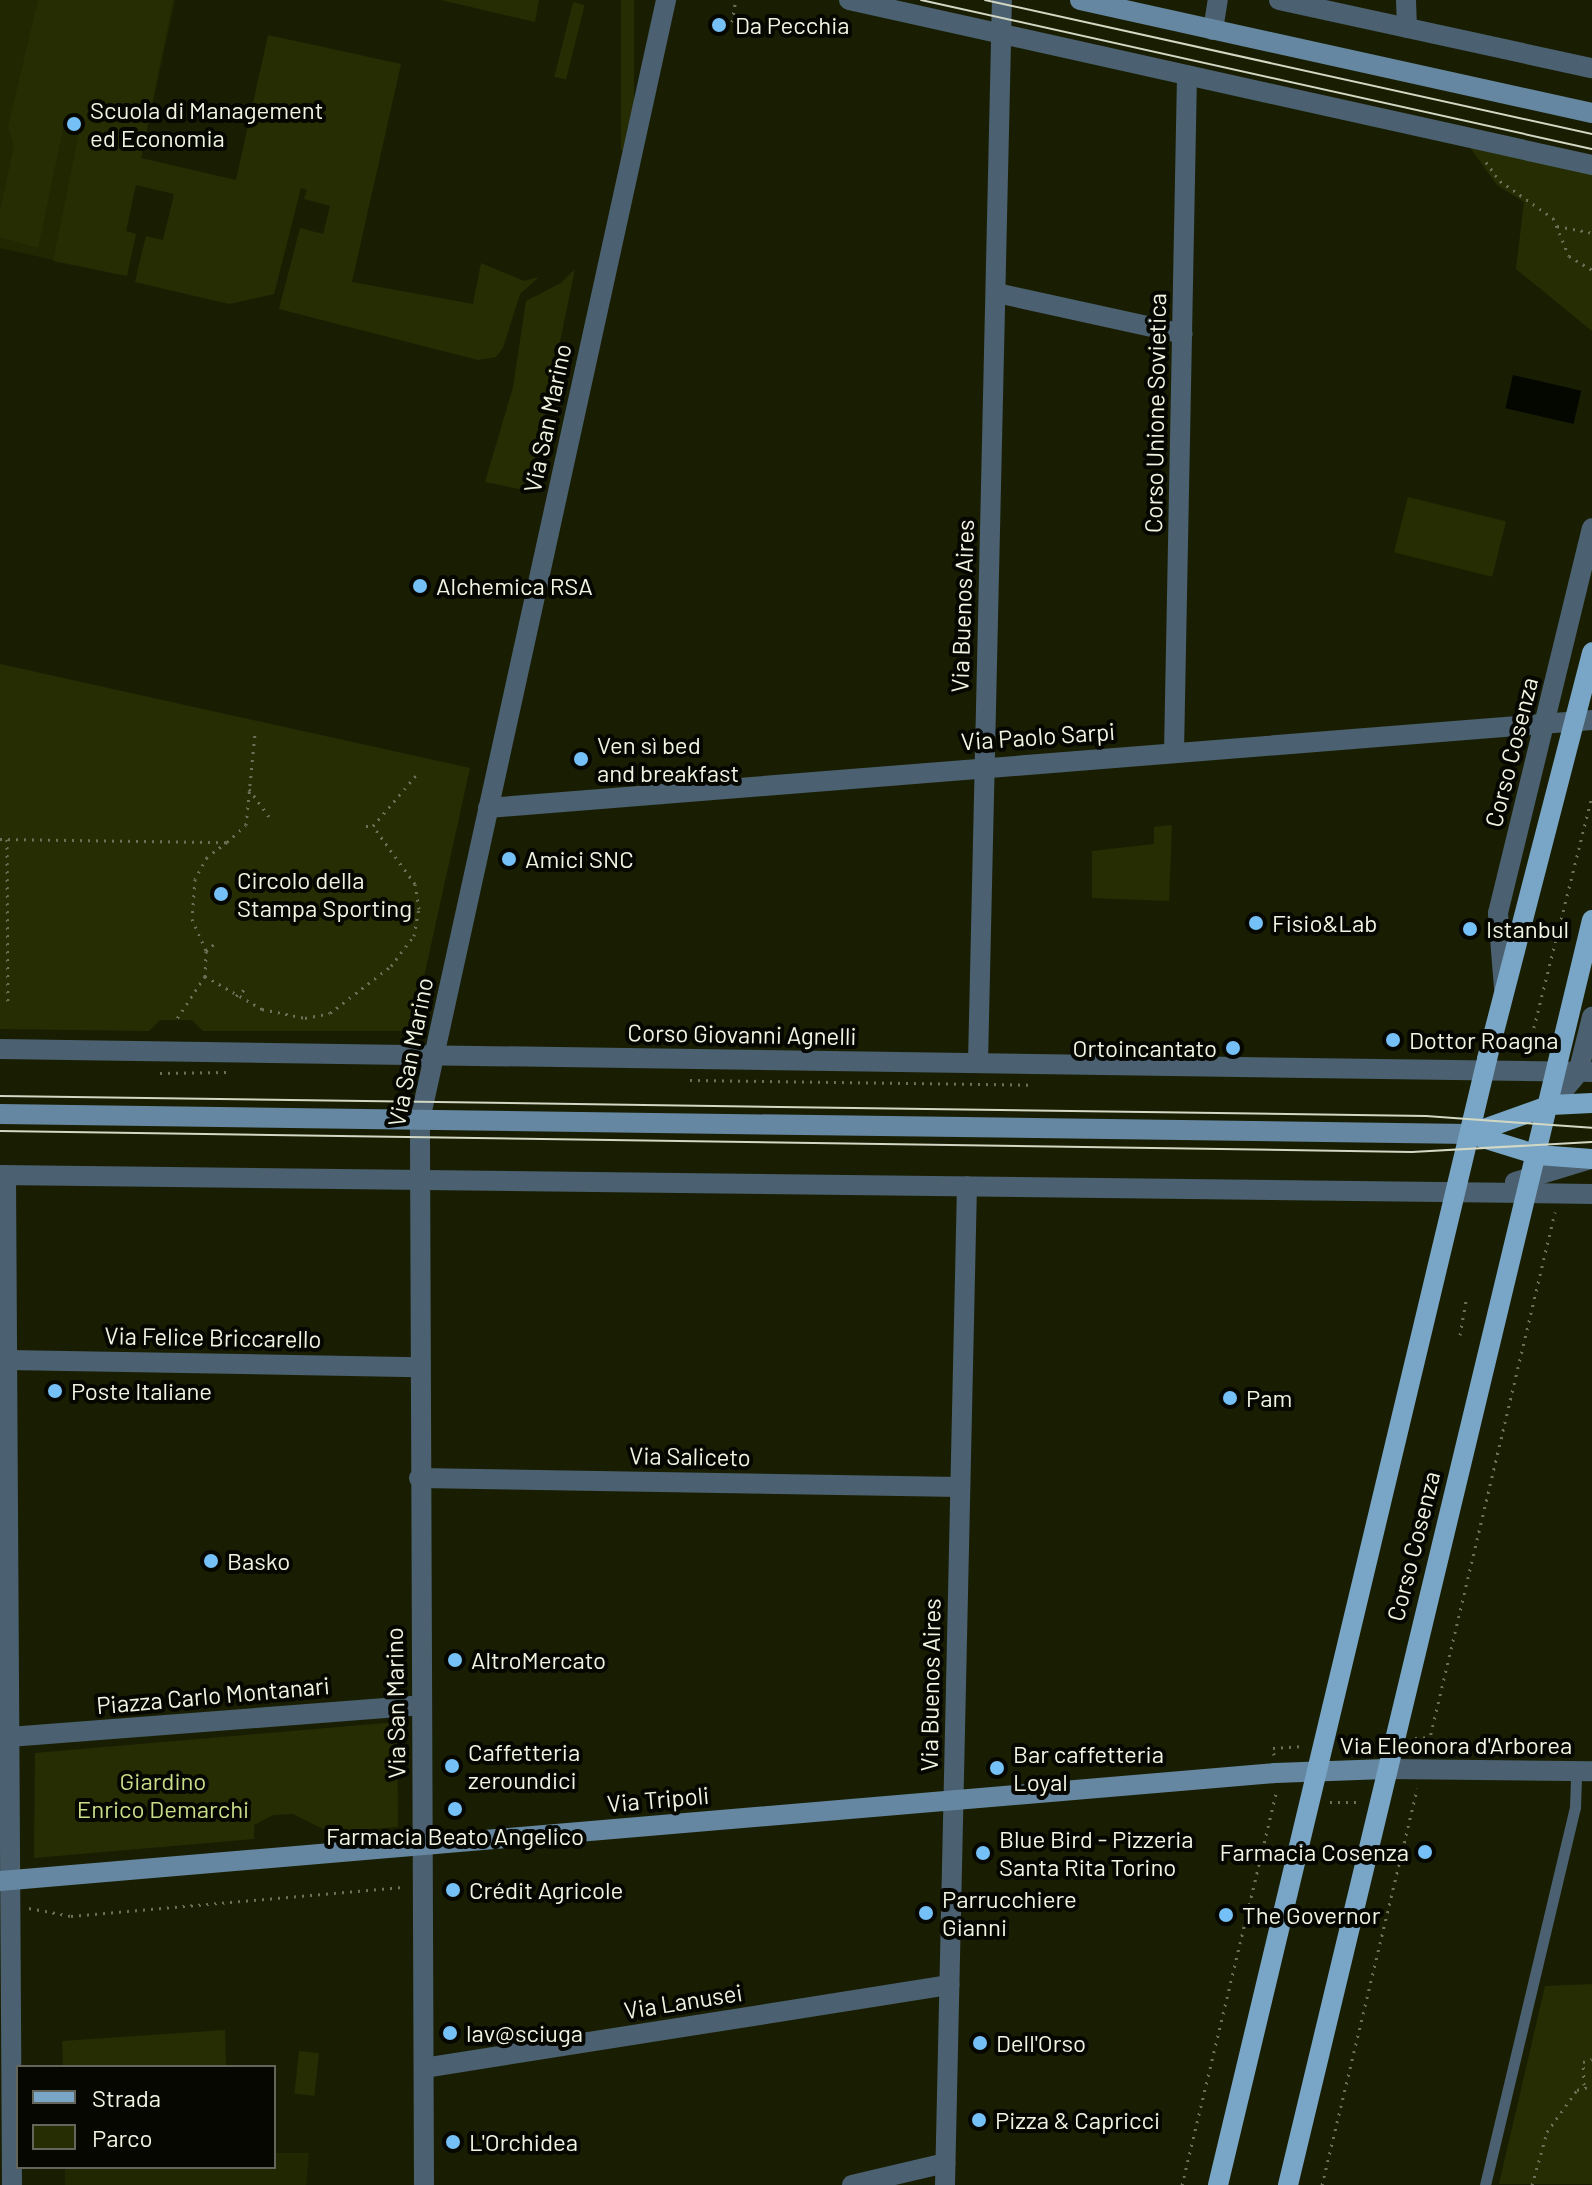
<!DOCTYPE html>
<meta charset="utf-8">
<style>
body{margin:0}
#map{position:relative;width:1592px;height:2185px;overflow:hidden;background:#191e02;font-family:Barlow,sans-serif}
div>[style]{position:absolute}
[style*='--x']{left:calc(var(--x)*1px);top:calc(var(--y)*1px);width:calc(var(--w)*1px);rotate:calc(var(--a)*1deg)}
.built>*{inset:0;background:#212701}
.green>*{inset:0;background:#262d03;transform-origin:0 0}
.water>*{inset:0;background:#040700;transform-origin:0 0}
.path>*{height:3px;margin-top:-1.5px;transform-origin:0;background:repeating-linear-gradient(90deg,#6b7057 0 2px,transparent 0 8px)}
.lane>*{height:11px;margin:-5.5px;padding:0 5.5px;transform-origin:5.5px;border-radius:5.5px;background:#4b6070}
.street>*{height:20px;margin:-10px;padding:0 10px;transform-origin:10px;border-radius:10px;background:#4b6070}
.secondary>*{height:20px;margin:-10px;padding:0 10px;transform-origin:10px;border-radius:10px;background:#6587a1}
.primary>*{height:20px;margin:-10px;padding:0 10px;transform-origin:10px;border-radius:10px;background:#79a6c7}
.tram>*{height:2px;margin:-1px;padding:0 1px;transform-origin:1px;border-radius:1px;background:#d3d8c4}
.dots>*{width:22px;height:22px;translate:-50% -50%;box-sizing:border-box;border:4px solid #060701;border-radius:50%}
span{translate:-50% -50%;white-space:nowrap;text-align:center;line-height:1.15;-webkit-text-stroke:8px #060701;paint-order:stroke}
.poi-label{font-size:24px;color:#f0f5e3}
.left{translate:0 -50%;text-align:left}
.right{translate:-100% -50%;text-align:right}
.street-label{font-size:24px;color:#f0f5e3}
.park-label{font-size:24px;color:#cadd89}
.legend{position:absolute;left:16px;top:2065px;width:260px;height:104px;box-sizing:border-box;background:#060701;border:2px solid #64665b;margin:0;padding:10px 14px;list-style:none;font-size:24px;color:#f0f5e3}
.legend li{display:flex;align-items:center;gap:16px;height:40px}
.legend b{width:40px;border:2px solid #64665b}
</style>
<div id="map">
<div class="built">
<i style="clip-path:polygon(0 0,175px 0,116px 274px,0 248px)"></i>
<i style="clip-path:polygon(274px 2153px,309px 2153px,306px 2185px,65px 2185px,65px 2167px,274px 2167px)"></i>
</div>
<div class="green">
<i style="clip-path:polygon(38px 0,173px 0,141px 158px,236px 180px,268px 35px,401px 64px,352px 282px,473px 304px,481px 263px,524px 281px,539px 277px,520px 294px,503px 348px,496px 357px,478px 360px,279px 309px,300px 228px,323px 234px,330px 206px,304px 199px,307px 190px,301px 188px,274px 294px,229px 304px,135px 282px,146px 236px,163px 240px,174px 194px,136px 185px,126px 231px,136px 234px,127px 276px,53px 261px,81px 123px,65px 120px,38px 248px,0 237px,0 211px,14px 146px,8px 127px)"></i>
<i style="clip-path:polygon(441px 0,539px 0,535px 22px)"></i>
<i style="left:621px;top:0;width:13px;height:150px"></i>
<i style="left:573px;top:2px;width:12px;height:77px;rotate:14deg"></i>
<i style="clip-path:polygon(1466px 142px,1592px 170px,1592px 331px,1516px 269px,1524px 202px,1497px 185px)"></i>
<i style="clip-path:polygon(575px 269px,529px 491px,485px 482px,513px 387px,526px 301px,561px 283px)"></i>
<i style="left:1408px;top:497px;width:101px;height:57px;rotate:14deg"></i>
<i style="clip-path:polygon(0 664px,470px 768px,412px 1031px,203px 1031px,192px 1020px,160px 1020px,149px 1031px,0 1029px)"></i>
<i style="clip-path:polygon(1172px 825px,1169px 901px,1092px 898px,1092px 851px,1154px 844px,1154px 827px)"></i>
<i style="clip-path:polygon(397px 1722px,398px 1827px,329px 1832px,293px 1814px,273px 1815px,254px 1825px,254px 1839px,34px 1858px,35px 1753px)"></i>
<i style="clip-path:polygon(1592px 1984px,1592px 2184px,1499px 2184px,1545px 1986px)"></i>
<i style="clip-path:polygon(225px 2030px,226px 2067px,63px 2067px,62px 2041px)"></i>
<i style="left:299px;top:2051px;width:20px;height:43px;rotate:6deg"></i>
</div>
<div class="water">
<i style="left:1513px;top:375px;width:70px;height:34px;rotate:13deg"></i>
</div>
<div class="path">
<i style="--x:732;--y:22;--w:22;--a:-80"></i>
<i style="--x:1486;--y:162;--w:24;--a:54"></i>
<i style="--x:1500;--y:181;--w:65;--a:34.9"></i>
<i style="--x:1553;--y:218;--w:41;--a:67.2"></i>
<i style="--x:1569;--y:256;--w:27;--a:31"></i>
<i style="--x:1557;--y:226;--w:36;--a:11"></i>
<i style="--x:249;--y:789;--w:34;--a:54"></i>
<i style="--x:366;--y:826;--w:7;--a:0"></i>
<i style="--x:0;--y:839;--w:227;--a:0.8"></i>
<i style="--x:227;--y:842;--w:25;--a:143"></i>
<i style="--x:207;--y:857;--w:25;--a:119"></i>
<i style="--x:195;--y:879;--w:40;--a:94.3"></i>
<i style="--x:192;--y:919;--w:35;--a:66"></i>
<i style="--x:206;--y:951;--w:25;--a:92"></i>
<i style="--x:205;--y:976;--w:53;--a:123.4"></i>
<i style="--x:7;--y:839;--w:167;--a:89.7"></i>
<i style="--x:227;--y:842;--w:25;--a:-42"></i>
<i style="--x:246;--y:825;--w:91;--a:-84.4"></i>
<i style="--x:206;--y:951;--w:11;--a:-41"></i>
<i style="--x:205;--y:976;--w:66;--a:30.1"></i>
<i style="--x:262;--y:1009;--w:44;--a:11.8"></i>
<i style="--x:305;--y:1018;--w:25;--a:-11"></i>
<i style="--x:330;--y:1013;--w:77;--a:-37.6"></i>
<i style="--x:391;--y:966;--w:38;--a:-53"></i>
<i style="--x:414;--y:936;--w:27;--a:-80"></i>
<i style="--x:419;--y:909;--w:25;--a:-99"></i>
<i style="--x:415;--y:884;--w:72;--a:-125.9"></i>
<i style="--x:373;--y:826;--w:70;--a:-49.7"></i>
<i style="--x:236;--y:996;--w:15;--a:-37"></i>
<i style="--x:1528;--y:1051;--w:262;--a:-75.9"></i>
<i style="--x:160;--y:1073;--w:68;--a:-0.8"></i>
<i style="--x:690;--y:1080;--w:340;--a:0.8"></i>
<i style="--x:1460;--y:1335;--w:34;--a:-80"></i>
<i style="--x:1415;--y:1738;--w:16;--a:-4"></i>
<i style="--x:1343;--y:1743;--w:32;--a:-4"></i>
<i style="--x:1427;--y:1750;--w:553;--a:-76.62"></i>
<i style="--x:1274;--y:1755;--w:7;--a:-98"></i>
<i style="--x:1273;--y:1748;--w:30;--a:-4"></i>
<i style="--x:1330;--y:1802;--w:28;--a:0"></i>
<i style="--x:29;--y:1908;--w:43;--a:10.8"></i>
<i style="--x:71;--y:1916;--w:333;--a:-5"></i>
<i style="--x:1584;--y:2085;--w:23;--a:-92"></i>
<i style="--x:1583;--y:2062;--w:9;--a:-18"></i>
<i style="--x:1182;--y:2185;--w:402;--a:-76.5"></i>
<i style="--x:1322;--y:2185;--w:408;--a:-76.5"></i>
<i style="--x:1532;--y:2185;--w:55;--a:-74.2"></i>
<i style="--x:1547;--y:2132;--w:52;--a:-54.5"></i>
<i style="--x:1577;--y:2090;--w:16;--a:-15"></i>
</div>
<div class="lane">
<i style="--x:1485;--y:2185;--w:389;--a:-76.6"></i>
<i style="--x:1575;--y:1807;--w:36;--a:-88"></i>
</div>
<div class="street">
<i style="--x:849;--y:0;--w:761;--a:12.52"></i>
<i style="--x:1279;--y:0;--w:320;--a:12.3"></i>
<i style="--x:1406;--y:0;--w:28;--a:88"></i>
<i style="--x:1213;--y:30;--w:30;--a:-81"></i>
<i style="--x:997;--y:293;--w:190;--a:12.4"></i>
<i style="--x:1174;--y:752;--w:677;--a:-88.9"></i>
<i style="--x:488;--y:808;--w:1108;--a:-4.56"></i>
<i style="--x:1504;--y:988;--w:75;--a:-94.6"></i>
<i style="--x:1498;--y:913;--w:396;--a:-76.3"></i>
<i style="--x:0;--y:1049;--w:1592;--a:0.83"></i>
<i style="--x:978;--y:1063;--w:1063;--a:-88.71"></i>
<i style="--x:1551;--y:1105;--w:42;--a:-49.8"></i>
<i style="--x:1578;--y:1073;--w:58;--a:-76"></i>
<i style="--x:0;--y:1175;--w:1592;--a:0.68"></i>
<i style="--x:6;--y:1175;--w:1010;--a:89.66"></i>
<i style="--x:1515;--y:1182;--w:78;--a:-17"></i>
<i style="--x:7;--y:1360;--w:411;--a:1"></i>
<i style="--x:419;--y:1478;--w:541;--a:0.95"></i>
<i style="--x:9;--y:1737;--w:413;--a:-4.4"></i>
<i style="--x:1386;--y:1769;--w:206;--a:0.6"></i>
<i style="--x:424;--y:2068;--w:532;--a:-8.98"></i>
<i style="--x:424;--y:2185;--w:1065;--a:-90.22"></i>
<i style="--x:420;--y:1120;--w:1147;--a:-77.61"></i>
<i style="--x:852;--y:2185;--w:96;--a:-13.3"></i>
<i style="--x:945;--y:2185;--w:999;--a:-88.74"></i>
</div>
<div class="secondary">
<i style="--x:1080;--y:0;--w:524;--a:12.45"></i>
<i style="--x:0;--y:1114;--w:1470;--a:0.78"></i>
<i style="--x:0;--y:1881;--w:1280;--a:-4.84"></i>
<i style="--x:1275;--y:1773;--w:111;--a:-2.1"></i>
</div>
<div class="primary">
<i style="--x:1470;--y:1134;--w:86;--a:-19.7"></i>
<i style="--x:1551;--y:1105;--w:41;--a:-2.8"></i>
<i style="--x:1470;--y:1134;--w:71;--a:17.2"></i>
<i style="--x:1538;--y:1155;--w:54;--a:4.2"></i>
<i style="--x:1218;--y:2185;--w:1158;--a:-76.56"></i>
<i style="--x:1487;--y:1059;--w:420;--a:-75.5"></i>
<i style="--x:1288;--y:2185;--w:1301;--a:-76.49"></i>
</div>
<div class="tram">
<i style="--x:921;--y:0;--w:687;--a:12.52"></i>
<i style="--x:985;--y:0;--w:622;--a:12.45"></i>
<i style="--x:0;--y:1096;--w:1426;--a:0.8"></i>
<i style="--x:1426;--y:1116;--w:166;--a:4.1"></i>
<i style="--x:0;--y:1131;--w:1412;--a:0.85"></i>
<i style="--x:1412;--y:1152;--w:180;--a:-3.2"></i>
</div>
<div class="dots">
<i style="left:719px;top:25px;background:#75c0f6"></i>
<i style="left:74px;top:124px;background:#75c0f6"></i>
<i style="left:420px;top:586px;background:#75c0f6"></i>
<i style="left:581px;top:759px;background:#75c0f6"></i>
<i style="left:509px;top:859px;background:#75c0f6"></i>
<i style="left:221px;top:894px;background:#75c0f6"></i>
<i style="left:1256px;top:923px;background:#75c0f6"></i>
<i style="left:1470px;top:929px;background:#75c0f6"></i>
<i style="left:1393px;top:1040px;background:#75c0f6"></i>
<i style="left:1233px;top:1048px;background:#75c0f6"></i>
<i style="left:55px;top:1391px;background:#75c0f6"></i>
<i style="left:1230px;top:1398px;background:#75c0f6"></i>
<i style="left:211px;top:1561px;background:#75c0f6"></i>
<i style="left:455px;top:1660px;background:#75c0f6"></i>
<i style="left:452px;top:1766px;background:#75c0f6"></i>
<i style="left:997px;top:1768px;background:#75c0f6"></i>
<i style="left:455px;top:1809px;background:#75c0f6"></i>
<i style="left:1425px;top:1852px;background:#75c0f6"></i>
<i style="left:983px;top:1853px;background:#75c0f6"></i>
<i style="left:453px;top:1890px;background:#75c0f6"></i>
<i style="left:926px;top:1913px;background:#75c0f6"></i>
<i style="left:1226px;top:1915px;background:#75c0f6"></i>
<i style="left:450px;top:2033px;background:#75c0f6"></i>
<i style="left:980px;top:2043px;background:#75c0f6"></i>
<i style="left:979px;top:2120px;background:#75c0f6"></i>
<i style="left:453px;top:2142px;background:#75c0f6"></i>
</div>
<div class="poi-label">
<span class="left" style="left:735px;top:25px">Da Pecchia</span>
<span class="left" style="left:90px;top:124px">Scuola di Management<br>ed Economia</span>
<span class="left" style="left:436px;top:586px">Alchemica RSA</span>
<span class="left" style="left:597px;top:759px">Ven sì bed<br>and breakfast</span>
<span class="left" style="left:525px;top:859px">Amici SNC</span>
<span class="left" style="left:237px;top:894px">Circolo della<br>Stampa Sporting</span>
<span class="left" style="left:1272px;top:923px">Fisio&amp;Lab</span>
<span class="left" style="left:1486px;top:929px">Istanbul</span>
<span class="left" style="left:1409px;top:1040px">Dottor Roagna</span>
<span class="right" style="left:1217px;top:1048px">Ortoincantato</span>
<span class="left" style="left:71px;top:1391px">Poste Italiane</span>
<span class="left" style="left:1246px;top:1398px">Pam</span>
<span class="left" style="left:227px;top:1561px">Basko</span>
<span class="left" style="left:471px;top:1660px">AltroMercato</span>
<span class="left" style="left:468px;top:1766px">Caffetteria<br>zeroundici</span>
<span class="left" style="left:1013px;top:1768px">Bar caffetteria<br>Loyal</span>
<span style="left:455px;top:1836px">Farmacia Beato Angelico</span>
<span class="left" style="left:999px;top:1853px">Blue Bird - Pizzeria<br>Santa Rita Torino</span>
<span class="right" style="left:1409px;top:1852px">Farmacia Cosenza</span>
<span class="left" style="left:469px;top:1890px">Crédit Agricole</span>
<span class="left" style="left:942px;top:1913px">Parrucchiere<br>Gianni</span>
<span class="left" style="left:1242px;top:1915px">The Governor</span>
<span class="left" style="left:466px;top:2033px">lav@sciuga</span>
<span class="left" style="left:996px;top:2043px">Dell'Orso</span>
<span class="left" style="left:995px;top:2120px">Pizza &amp; Capricci</span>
<span class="left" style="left:469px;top:2142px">L'Orchidea</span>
</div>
<div class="street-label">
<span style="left:1155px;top:413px;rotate:-89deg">Corso Unione Sovietica</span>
<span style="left:547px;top:418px;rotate:-78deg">Via San Marino</span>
<span style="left:962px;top:606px;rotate:-88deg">Via Buenos Aires</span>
<span style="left:1038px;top:736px;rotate:-4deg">Via Paolo Sarpi</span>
<span style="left:1511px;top:752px;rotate:-76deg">Corso Cosenza</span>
<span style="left:742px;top:1034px;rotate:1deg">Corso Giovanni Agnelli</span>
<span style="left:410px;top:1052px;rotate:-79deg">Via San Marino</span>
<span style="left:213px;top:1337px;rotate:1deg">Via Felice Briccarello</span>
<span style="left:690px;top:1456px;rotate:1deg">Via Saliceto</span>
<span style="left:1413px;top:1546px;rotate:-76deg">Corso Cosenza</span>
<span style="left:930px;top:1685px;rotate:-89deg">Via Buenos Aires</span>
<span style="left:213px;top:1695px;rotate:-5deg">Piazza Carlo Montanari</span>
<span style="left:395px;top:1703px;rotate:-91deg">Via San Marino</span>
<span style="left:1456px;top:1745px">Via Eleonora d'Arborea</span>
<span style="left:658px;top:1799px;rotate:-5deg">Via Tripoli</span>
<span style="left:683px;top:2001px;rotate:-9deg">Via Lanusei</span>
</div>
<div class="park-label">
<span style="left:163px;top:1795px">Giardino<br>Enrico Demarchi</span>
</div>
<ul class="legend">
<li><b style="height:10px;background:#79a6c7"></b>Strada</li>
<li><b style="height:22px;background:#262d03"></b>Parco</li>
</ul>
</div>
